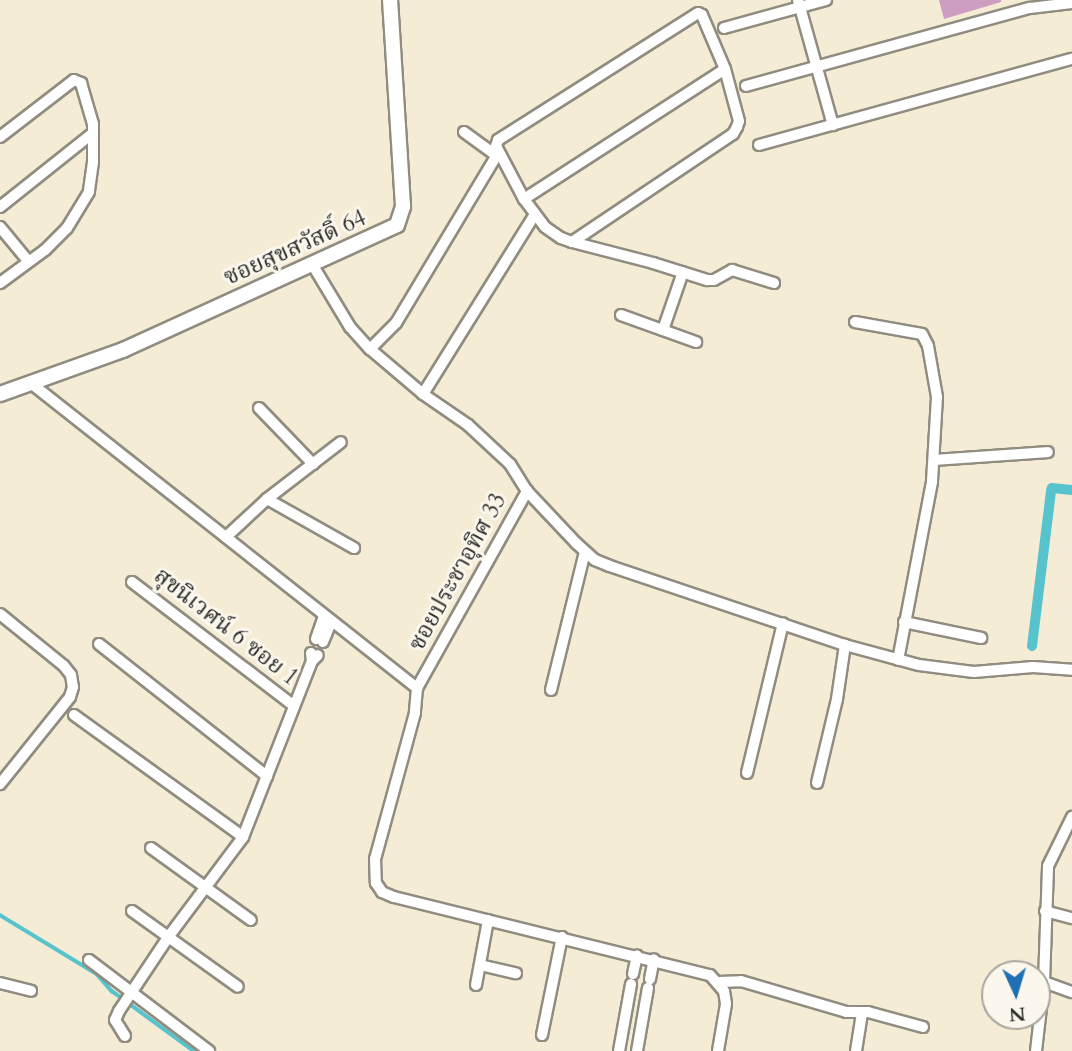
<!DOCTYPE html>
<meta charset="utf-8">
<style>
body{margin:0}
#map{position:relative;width:1072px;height:1051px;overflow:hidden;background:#f5ecd6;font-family:Cardo,"Noto Serif Thai",serif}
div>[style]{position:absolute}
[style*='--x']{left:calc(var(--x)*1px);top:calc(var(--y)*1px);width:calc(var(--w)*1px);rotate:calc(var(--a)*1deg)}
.stream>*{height:3.5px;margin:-1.75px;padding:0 1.75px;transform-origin:1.75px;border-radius:1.75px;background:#56c3cd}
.canal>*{height:10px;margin:-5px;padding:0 5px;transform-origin:5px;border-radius:5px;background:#56c3cd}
.building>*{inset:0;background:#cd9ec2}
.roads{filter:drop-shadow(2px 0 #908c80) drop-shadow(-2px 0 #908c80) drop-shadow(0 2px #908c80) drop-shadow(0 -2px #908c80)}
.minor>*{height:10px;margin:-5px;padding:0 5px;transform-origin:5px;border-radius:5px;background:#fff}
.tertiary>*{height:14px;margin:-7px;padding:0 7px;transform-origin:7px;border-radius:7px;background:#fff}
span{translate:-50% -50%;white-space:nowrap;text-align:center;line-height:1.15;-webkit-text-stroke:6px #fbf7ec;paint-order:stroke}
.street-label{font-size:23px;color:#2b2b2b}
.north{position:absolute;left:981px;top:960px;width:70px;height:70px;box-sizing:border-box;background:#fbf7ec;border:2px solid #a8a59f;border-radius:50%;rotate:176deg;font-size:19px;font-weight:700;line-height:28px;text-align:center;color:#2b2b2b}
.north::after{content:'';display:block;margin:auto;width:24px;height:32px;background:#1f6fb2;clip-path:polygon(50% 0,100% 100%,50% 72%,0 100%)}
</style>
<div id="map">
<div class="stream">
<i style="--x:0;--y:915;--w:114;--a:31.3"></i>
<i style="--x:97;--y:974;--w:23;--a:49"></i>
<i style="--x:112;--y:991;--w:102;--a:36.2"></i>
</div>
<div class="canal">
<i style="--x:1032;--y:646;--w:156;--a:-83"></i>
<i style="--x:1051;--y:491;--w:3;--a:-72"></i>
<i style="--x:1052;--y:488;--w:20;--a:6"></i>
</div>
<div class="building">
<i style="clip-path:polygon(939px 0,1001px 0,1001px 2px,944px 19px)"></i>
</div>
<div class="roads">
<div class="minor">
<i style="--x:798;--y:0;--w:130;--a:74.4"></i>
<i style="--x:724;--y:28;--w:106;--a:-15.4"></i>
<i style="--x:746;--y:86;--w:295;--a:-15.4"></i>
<i style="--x:1030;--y:8;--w:42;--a:-6.8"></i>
<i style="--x:464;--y:132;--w:39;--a:36"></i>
<i style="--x:0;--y:137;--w:93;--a:-37.6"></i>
<i style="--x:74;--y:80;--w:8;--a:23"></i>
<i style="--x:81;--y:83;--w:43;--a:73.7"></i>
<i style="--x:93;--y:124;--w:38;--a:90"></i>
<i style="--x:93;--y:162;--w:30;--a:98"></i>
<i style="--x:89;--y:192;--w:42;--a:121.4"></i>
<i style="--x:67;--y:228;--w:31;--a:135"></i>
<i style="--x:45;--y:250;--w:56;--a:143.7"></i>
<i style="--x:759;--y:145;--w:325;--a:-15.4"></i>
<i style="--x:524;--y:199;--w:239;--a:-32.9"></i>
<i style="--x:0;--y:207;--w:119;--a:-38.5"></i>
<i style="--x:0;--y:227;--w:45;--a:50.4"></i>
<i style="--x:572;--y:242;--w:194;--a:-33.9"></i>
<i style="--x:733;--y:134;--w:8;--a:-60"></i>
<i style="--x:737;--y:127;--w:6;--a:-72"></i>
<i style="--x:739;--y:121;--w:54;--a:-105.1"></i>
<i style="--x:725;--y:69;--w:59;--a:-113.1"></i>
<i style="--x:702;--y:15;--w:4;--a:-153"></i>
<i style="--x:698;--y:13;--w:237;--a:147.6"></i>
<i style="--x:498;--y:140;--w:6;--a:108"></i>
<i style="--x:496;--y:146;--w:60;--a:62.2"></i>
<i style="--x:524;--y:199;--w:35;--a:53"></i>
<i style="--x:545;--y:227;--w:19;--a:35"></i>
<i style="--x:561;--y:238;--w:12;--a:20"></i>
<i style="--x:572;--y:242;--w:84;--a:14.5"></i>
<i style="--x:653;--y:263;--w:57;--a:17.5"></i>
<i style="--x:707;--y:280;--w:7;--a:0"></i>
<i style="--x:714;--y:280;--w:21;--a:-29"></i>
<i style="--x:732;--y:270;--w:44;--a:17.2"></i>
<i style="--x:312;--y:264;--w:74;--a:58.9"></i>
<i style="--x:350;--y:327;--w:30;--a:48"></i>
<i style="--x:370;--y:349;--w:70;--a:40.3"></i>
<i style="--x:423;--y:394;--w:212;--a:-58.1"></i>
<i style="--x:621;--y:315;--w:80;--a:19.8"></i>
<i style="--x:855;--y:322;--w:68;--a:10.2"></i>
<i style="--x:922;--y:334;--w:13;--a:63"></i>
<i style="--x:928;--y:346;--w:52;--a:80"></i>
<i style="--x:937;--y:397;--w:85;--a:93.4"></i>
<i style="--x:932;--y:482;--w:181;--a:100.8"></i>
<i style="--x:663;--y:330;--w:61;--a:-71"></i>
<i style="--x:370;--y:349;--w:37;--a:-45"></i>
<i style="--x:396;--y:323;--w:198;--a:-59"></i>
<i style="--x:32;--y:384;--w:491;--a:38.3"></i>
<i style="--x:417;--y:688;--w:226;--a:-60.8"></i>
<i style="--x:423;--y:394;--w:55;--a:34.6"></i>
<i style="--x:468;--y:425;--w:57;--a:42.9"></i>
<i style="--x:510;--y:464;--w:32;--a:58"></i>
<i style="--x:527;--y:491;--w:71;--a:46.7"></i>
<i style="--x:576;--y:543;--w:25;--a:42"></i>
<i style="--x:595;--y:560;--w:16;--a:22"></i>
<i style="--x:610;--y:566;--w:248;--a:18.6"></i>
<i style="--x:845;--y:645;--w:77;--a:15.1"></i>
<i style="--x:919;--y:665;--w:55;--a:7.3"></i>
<i style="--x:974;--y:672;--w:59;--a:-4.8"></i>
<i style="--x:1033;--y:667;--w:39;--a:4"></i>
<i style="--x:259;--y:408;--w:78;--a:46"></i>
<i style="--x:935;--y:460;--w:113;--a:-4"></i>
<i style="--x:267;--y:499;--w:100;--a:29.4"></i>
<i style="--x:226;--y:537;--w:56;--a:-42.8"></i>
<i style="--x:267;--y:499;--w:93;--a:-37.6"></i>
<i style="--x:132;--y:582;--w:204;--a:37.4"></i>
<i style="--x:0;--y:614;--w:82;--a:39.1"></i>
<i style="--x:64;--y:666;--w:11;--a:52"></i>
<i style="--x:71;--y:675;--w:12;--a:81"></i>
<i style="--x:73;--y:687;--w:10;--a:107"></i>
<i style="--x:70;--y:697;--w:112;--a:128.8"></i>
<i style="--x:904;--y:622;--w:79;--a:11.7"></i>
<i style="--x:316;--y:639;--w:24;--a:-71"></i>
<i style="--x:323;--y:642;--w:22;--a:-68"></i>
<i style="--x:99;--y:644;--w:214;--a:38.2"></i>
<i style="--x:311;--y:653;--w:8;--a:83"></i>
<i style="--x:312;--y:661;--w:8;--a:-45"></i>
<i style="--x:417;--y:688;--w:25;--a:95"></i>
<i style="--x:415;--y:713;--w:151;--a:105.3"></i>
<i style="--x:375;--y:859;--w:24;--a:88"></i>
<i style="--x:376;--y:883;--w:11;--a:56"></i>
<i style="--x:382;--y:892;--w:13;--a:23"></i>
<i style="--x:394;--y:897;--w:325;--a:13.9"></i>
<i style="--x:710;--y:975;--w:21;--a:49"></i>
<i style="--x:724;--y:991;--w:13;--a:81"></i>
<i style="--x:726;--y:1004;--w:48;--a:99.7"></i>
<i style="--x:551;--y:690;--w:142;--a:-76.2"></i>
<i style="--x:74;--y:715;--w:208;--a:35.8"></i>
<i style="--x:747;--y:773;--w:154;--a:-76.5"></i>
<i style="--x:817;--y:783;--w:86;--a:-76.6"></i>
<i style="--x:837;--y:699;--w:55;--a:-81.6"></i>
<i style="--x:151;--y:848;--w:123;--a:35.8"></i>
<i style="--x:132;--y:911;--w:130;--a:35.6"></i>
<i style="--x:1045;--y:911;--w:28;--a:15"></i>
<i style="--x:89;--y:960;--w:151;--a:37.2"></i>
<i style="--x:480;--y:965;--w:37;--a:13"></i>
<i style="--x:633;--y:974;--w:19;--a:-78"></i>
<i style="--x:650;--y:979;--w:20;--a:-79"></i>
<i style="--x:718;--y:982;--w:23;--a:-2"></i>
<i style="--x:741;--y:981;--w:109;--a:16.4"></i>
<i style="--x:846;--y:1012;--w:22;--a:0"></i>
<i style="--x:868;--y:1012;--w:57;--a:15.3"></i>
<i style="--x:1044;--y:982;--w:30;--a:20"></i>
<i style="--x:0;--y:983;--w:32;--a:14"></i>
<i style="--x:476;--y:985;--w:66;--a:-79.5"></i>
<i style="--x:542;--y:1035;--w:100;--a:-78.5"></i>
<i style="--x:125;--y:1036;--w:19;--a:-122"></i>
<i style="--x:115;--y:1020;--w:10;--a:-66"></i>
<i style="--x:119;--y:1011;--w:90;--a:-56.3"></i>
<i style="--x:169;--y:936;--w:124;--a:-53.2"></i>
<i style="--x:243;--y:837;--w:189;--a:-68.6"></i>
<i style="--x:619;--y:1051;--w:68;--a:-79.8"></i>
<i style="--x:637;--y:1051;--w:64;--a:-80.1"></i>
<i style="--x:856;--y:1051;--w:39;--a:-81"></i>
<i style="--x:1036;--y:1051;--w:69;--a:-83.4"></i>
<i style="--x:1044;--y:982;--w:116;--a:-88"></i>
<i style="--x:1048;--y:866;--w:55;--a:-63.9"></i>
</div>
<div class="tertiary">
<i style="--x:0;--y:394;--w:131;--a:-19.7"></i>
<i style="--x:123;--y:350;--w:301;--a:-24.5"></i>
<i style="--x:397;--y:225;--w:20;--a:-72"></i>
<i style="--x:403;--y:206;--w:206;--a:-93.6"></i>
</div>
</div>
<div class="street-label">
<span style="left:295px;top:248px;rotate:-24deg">ซอยสุขสวัสดิ์ 64</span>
<span style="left:458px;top:572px;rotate:-61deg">ซอยประชาอุทิศ 33</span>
<span style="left:226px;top:627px;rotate:38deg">สุขนิเวศน์ 6 ซอย 1</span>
</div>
<div class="north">N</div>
</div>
